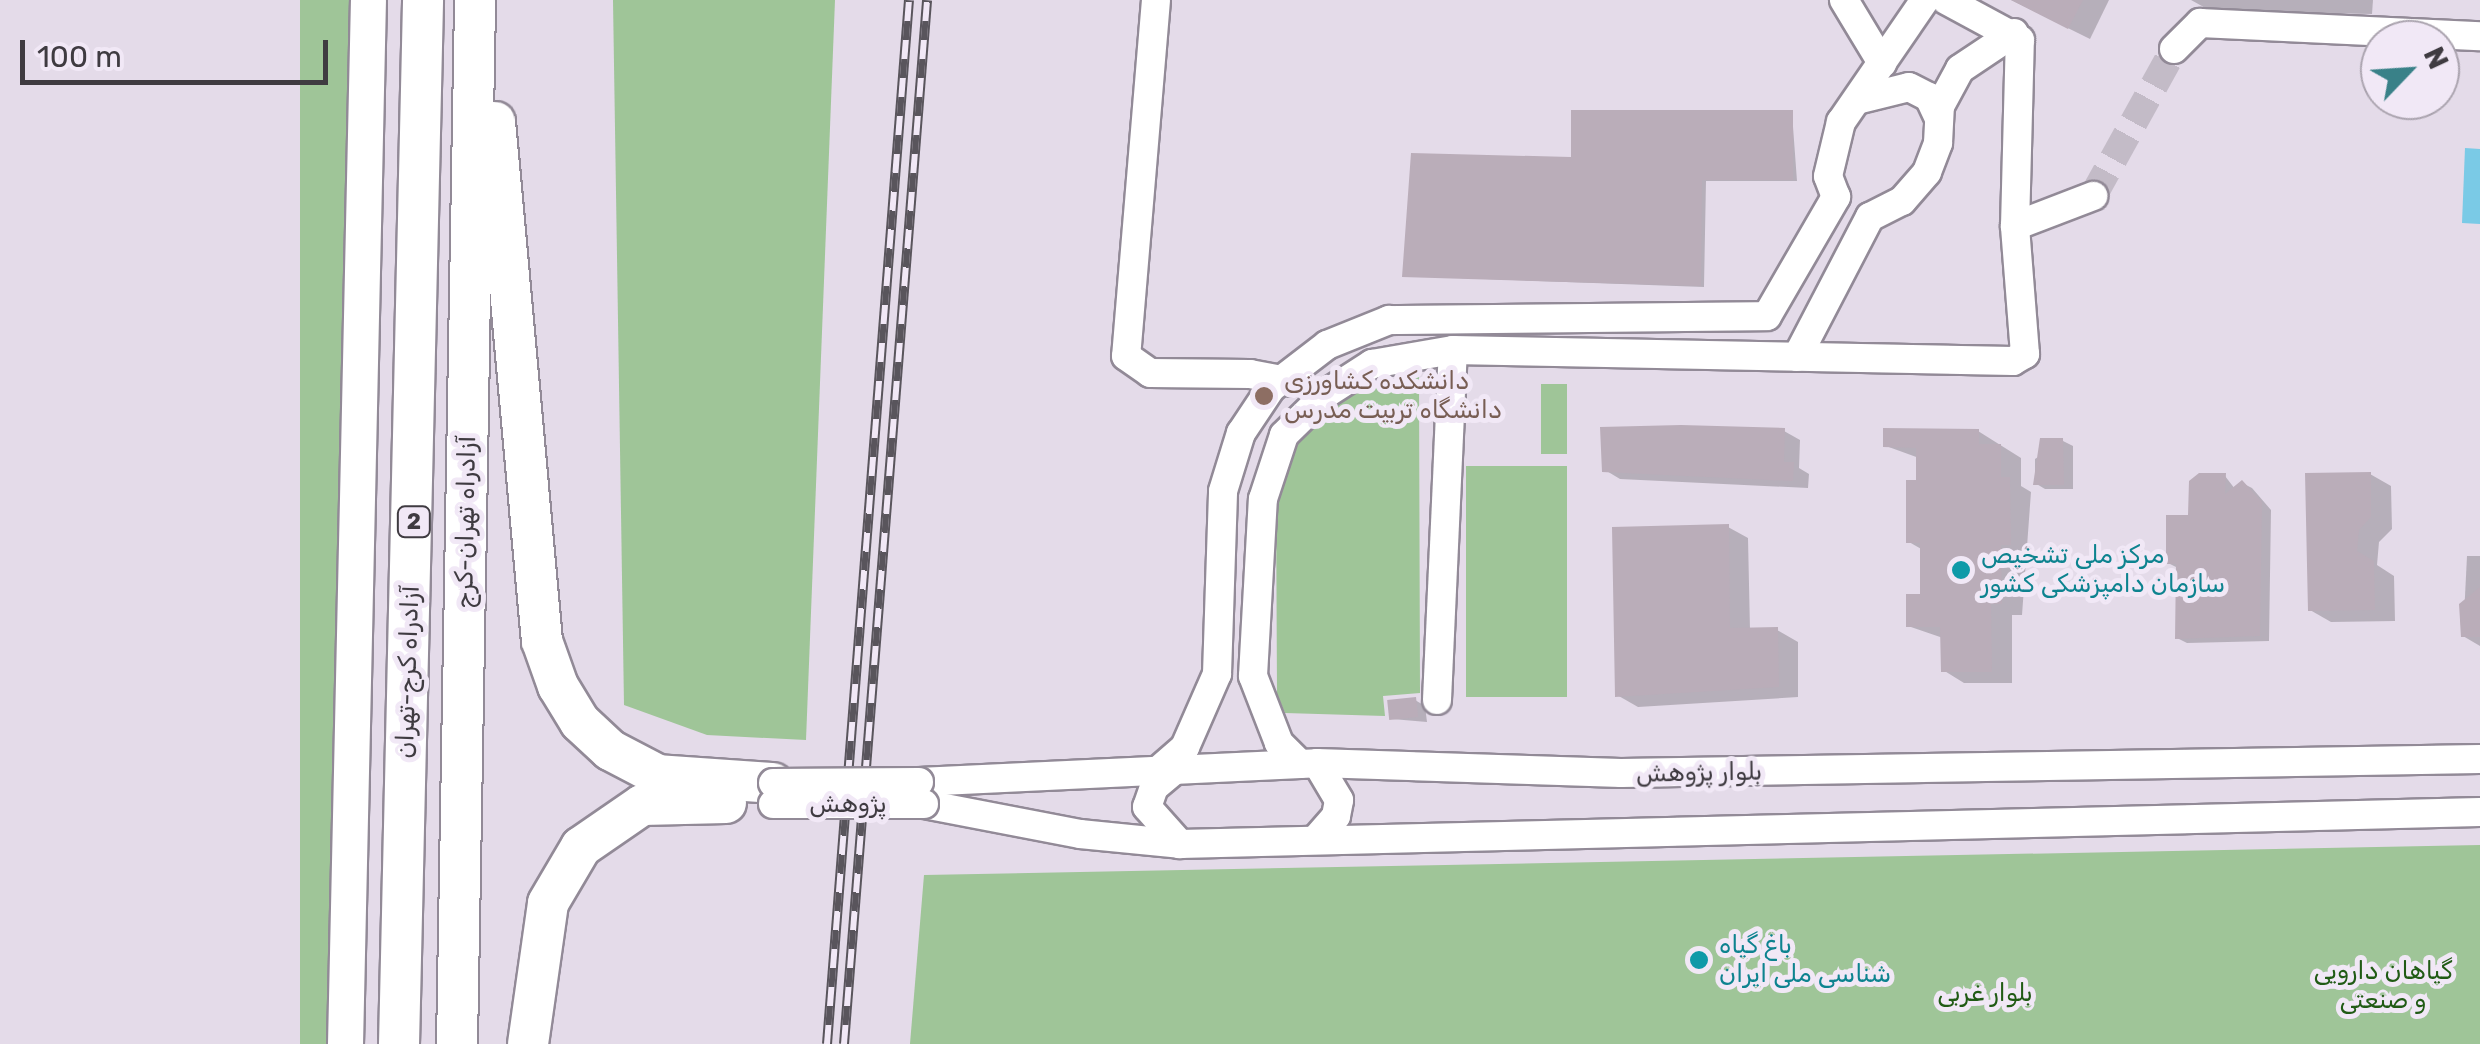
<!DOCTYPE html>
<meta charset="utf-8">
<style>
body{margin:0}
#map{position:relative;width:2480px;height:1044px;overflow:hidden;background:#e4dbe9;font-family:Rubik,"Noto Sans Arabic",sans-serif}
div>[style]{position:absolute}
[style*='--x']{left:calc(var(--x)*1px);top:calc(var(--y)*1px);width:calc(var(--w)*1px);rotate:calc(var(--a)*1deg)}
.green>*{inset:0;background:#9fc598;transform-origin:0 0}
.water>*{inset:0;background:#7acae6}
.shadow>*{inset:0;background:#0003}
.building>*{inset:0;background:#baadb9;transform-origin:0 0}
.minor-tunnel>*{height:28px;margin-top:-14px;transform-origin:0;background:repeating-linear-gradient(90deg,#c3bbc7 0 28px,transparent 0 42px)}
.roads{filter:drop-shadow(2px 0 #928a97) drop-shadow(-2px 0 #928a97) drop-shadow(0 2px #928a97) drop-shadow(0 -2px #928a97)}
.minor>*{height:28px;margin:-14px;padding:0 14px;transform-origin:14px;border-radius:14px;background:#fff}
.major>*{height:35px;margin:-17.5px;padding:0 17.5px;transform-origin:17.5px;border-radius:17.5px;background:#fff}
.highway>*{height:40px;margin:-20px;padding:0 20px;transform-origin:20px;border-radius:20px;background:#fff}
.rail>*{height:10px;margin-top:-5px;transform-origin:0;background:repeating-linear-gradient(90deg,#f1e8f6 0 19px,#59555c 0 38px);box-sizing:border-box;border-block:2px solid #59555c}
.bridges{filter:drop-shadow(2px 0 #928a97) drop-shadow(-2px 0 #928a97) drop-shadow(0 2px #928a97) drop-shadow(0 -2px #928a97)}
.minor-bridge>*{height:28px;margin:-14px;padding:0 14px;transform-origin:14px;border-radius:14px;background:#fff}
.dots>*{width:28px;height:28px;translate:-50% -50%;box-sizing:border-box;border:5px solid #f1e8f6;border-radius:50%}
span{translate:-50% -50%;white-space:nowrap;text-align:center;line-height:1.15;-webkit-text-stroke:10px #f1e8f6;paint-order:stroke}
.shield-label span{padding:2px 8px;background:#f1e8f6;border:2px solid;border-radius:8px;-webkit-text-stroke-width:0}
.shield-label{font-size:22px;color:#3f3b41;font-weight:700}
.education-label{font-size:25px;color:#785e54}
.left{translate:0 -50%;text-align:left}
.street-label{font-size:25px;color:#3f3b41}
.culture-label{font-size:25px;color:#0d838f}
.park-label{font-size:25px;color:#215b15}
.north{position:absolute;left:2360px;top:20px;width:100px;height:100px;box-sizing:border-box;background:#f1e8f6;border:2px solid #aaa3ae;border-radius:50%;rotate:65deg;font-size:28px;font-weight:700;line-height:40px;text-align:center;color:#3f3b41}
.north::after{content:'';display:block;margin:auto;width:35px;height:45px;background:#398188;clip-path:polygon(50% 0,100% 100%,50% 72%,0 100%)}
.scale{position:absolute;left:20px;top:40px;width:308px;height:45px;box-sizing:border-box;border:5px solid #3f3b41;border-top:0;padding-left:12px;font-size:30px;line-height:35px;white-space:nowrap;color:#3f3b41;-webkit-text-stroke:8px #f1e8f6;paint-order:stroke}
</style>
<div id="map">
<div class="green">
<i style="left:300px;top:0;width:57px;height:1044px"></i>
<i style="clip-path:polygon(613px 0,835px 0,806px 740px,707px 735px,624px 705px)"></i>
<i style="clip-path:polygon(1419px 376px,1420px 693px,1383px 696px,1385px 716px,1285px 713px,1277px 694px,1276px 490px,1287px 451px,1309px 423px,1359px 384px)"></i>
<i style="left:1541px;top:384px;width:26px;height:70px"></i>
<i style="left:1466px;top:466px;width:101px;height:231px"></i>
<i style="clip-path:polygon(2480px 845px,2480px 1044px,910px 1044px,924px 875px)"></i>
</div>
<div class="water">
<i style="clip-path:polygon(2465px 148px,2480px 149px,2480px 224px,2462px 223px)"></i>
</div>
<div class="shadow">
<i style="clip-path:polygon(2011px 0,2109px 0,2090px 39px)"></i>
<i style="clip-path:polygon(2191px 0,2373px 0,2372px 14px,2211px 11px)"></i>
<i style="clip-path:polygon(1792px 113px,1797px 181px,1706px 181px,1704px 287px,1405px 276px,1574px 160px)"></i>
<i style="clip-path:polygon(1784px 431px,1800px 440px,1799px 468px,1809px 474px,1808px 488px,1620px 479px,1605px 470px)"></i>
<i style="clip-path:polygon(1978px 431px,2021px 458px,2021px 486px,2031px 492px,2022px 615px,2012px 615px,2012px 683px,1964px 683px,1943px 670px,1943px 638px,1908px 626px,1923px 596px,1923px 550px,1909px 542px,1919px 458px,1886px 446px)"></i>
<i style="clip-path:polygon(2063px 441px,2073px 446px,2073px 489px,2045px 489px,2035px 483px,2035px 459px)"></i>
<i style="clip-path:polygon(2370px 474px,2391px 486px,2392px 529px,2379px 542px,2377px 565px,2394px 576px,2395px 621px,2331px 622px,2310px 610px)"></i>
<i style="clip-path:polygon(2225px 476px,2235px 489px,2242px 483px,2252px 488px,2271px 510px,2269px 641px,2187px 643px,2177px 638px,2178px 568px,2168px 563px,2191px 518px)"></i>
<i style="clip-path:polygon(1728px 527px,1748px 538px,1750px 630px,1777px 630px,1798px 642px,1798px 697px,1638px 707px,1617px 695px)"></i>
<i style="clip-path:polygon(2467px 556px,2480px 556px,2480px 646px,2463px 636px)"></i>
<i style="clip-path:polygon(1415px 700px,1425px 706px,1427px 722px,1392px 719px)"></i>
</div>
<div class="building">
<i style="clip-path:polygon(2011px 0,2083px 0,2068px 29px)"></i>
<i style="clip-path:polygon(1571px 110px,1793px 110px,1793px 180px,1702px 180px,1701px 286px,1402px 277px,1411px 153px,1571px 157px)"></i>
<i style="clip-path:polygon(1681px 425px,1785px 428px,1784px 462px,1794px 462px,1793px 481px,1602px 472px,1600px 427px)"></i>
<i style="clip-path:polygon(1883px 428px,1979px 429px,1979px 444px,2001px 444px,2001px 477px,2010px 477px,2011px 545px,2001px 545px,2002px 604px,1991px 604px,1992px 672px,1941px 672px,1940px 627px,1906px 627px,1906px 594px,1920px 594px,1920px 543px,1906px 543px,1906px 480px,1916px 480px,1916px 448px,1883px 447px)"></i>
<i style="clip-path:polygon(2040px 438px,2063px 438px,2064px 485px,2033px 485px)"></i>
<i style="clip-path:polygon(2371px 472px,2371px 517px,2359px 530px,2357px 551px,2374px 561px,2375px 610px,2308px 611px,2305px 473px)"></i>
<i style="clip-path:polygon(2199px 473px,2226px 473px,2225px 494px,2242px 480px,2262px 502px,2260px 636px,2175px 639px,2176px 564px,2166px 564px,2166px 515px,2188px 515px,2189px 481px)"></i>
<i style="clip-path:polygon(1729px 524px,1730px 628px,1778px 627px,1779px 687px,1615px 697px,1612px 527px)"></i>
<i style="clip-path:polygon(2480px 587px,2480px 637px,2461px 637px,2459px 604px)"></i>
<i style="left:1416px;top:697px;width:20px;height:29px;rotate:84deg"></i>
</div>
<div class="minor-tunnel">
<i style="--x:2093;--y:196;--w:168;--a:-61.1"></i>
</div>
<div class="roads">
<div class="minor">
<i style="--x:1156;--y:0;--w:357;--a:94.8"></i>
<i style="--x:1126;--y:356;--w:29;--a:35"></i>
<i style="--x:1150;--y:373;--w:100;--a:0.6"></i>
<i style="--x:1250;--y:374;--w:43;--a:10.8"></i>
<i style="--x:1844;--y:0;--w:74;--a:58.9"></i>
<i style="--x:2174;--y:49;--w:37;--a:-45"></i>
<i style="--x:2200;--y:23;--w:280;--a:2.7"></i>
<i style="--x:1861;--y:99;--w:49;--a:-14"></i>
<i style="--x:1909;--y:87;--w:22;--a:27"></i>
<i style="--x:1929;--y:97;--w:21;--a:65"></i>
<i style="--x:2015;--y:226;--w:84;--a:-21"></i>
<i style="--x:1797;--y:357;--w:158;--a:-62.5"></i>
<i style="--x:1870;--y:217;--w:36;--a:-27"></i>
<i style="--x:1902;--y:201;--w:38;--a:-49"></i>
<i style="--x:1927;--y:172;--w:31;--a:-69"></i>
<i style="--x:1938;--y:143;--w:37;--a:-87"></i>
<i style="--x:1940;--y:106;--w:42;--a:-61.6"></i>
<i style="--x:1960;--y:69;--w:65;--a:-33.7"></i>
<i style="--x:1437;--y:700;--w:350;--a:-87.4"></i>
<i style="--x:1300;--y:764;--w:30;--a:-135"></i>
<i style="--x:1279;--y:743;--w:72;--a:-111.2"></i>
<i style="--x:1253;--y:676;--w:177;--a:-86.8"></i>
<i style="--x:1263;--y:499;--w:67;--a:-71.8"></i>
<i style="--x:1284;--y:435;--w:60;--a:-44.3"></i>
<i style="--x:1327;--y:393;--w:54;--a:-32.8"></i>
<i style="--x:1372;--y:364;--w:82;--a:-9.8"></i>
<i style="--x:1453;--y:350;--w:560;--a:1.13"></i>
<i style="--x:2013;--y:361;--w:14;--a:-30"></i>
<i style="--x:2025;--y:354;--w:128;--a:-94.5"></i>
<i style="--x:2015;--y:226;--w:186;--a:-88.5"></i>
<i style="--x:2020;--y:40;--w:84;--a:-151.6"></i>
<i style="--x:1161;--y:768;--w:32;--a:-41"></i>
<i style="--x:1185;--y:747;--w:80;--a:-66.3"></i>
<i style="--x:1217;--y:674;--w:183;--a:-88.1"></i>
<i style="--x:1223;--y:491;--w:61;--a:-72.8"></i>
<i style="--x:1241;--y:433;--w:54;--a:-56.3"></i>
<i style="--x:1271;--y:388;--w:71;--a:-37.5"></i>
<i style="--x:1327;--y:345;--w:67;--a:-22"></i>
<i style="--x:1389;--y:320;--w:378;--a:-0.6"></i>
<i style="--x:1767;--y:316;--w:138;--a:-59.9"></i>
<i style="--x:1836;--y:197;--w:22;--a:-111"></i>
<i style="--x:1828;--y:176;--w:56;--a:-76.5"></i>
<i style="--x:1841;--y:122;--w:148;--a:-55.5"></i>
<i style="--x:1177;--y:768;--w:30;--a:140"></i>
<i style="--x:1154;--y:787;--w:21;--a:109"></i>
<i style="--x:1147;--y:807;--w:50;--a:48.3"></i>
<i style="--x:919;--y:782;--w:398;--a:-2.7"></i>
<i style="--x:1317;--y:763;--w:304;--a:1.9"></i>
<i style="--x:1621;--y:773;--w:859;--a:-0.93"></i>
<i style="--x:924;--y:804;--w:159;--a:10.9"></i>
<i style="--x:1080;--y:834;--w:100;--a:5.7"></i>
<i style="--x:1180;--y:844;--w:1300;--a:-1.41"></i>
<i style="--x:1317;--y:838;--w:29;--a:-49"></i>
<i style="--x:1336;--y:816;--w:16;--a:-79"></i>
<i style="--x:1339;--y:800;--w:43;--a:-120.7"></i>
</div>
<div class="major">
<i style="--x:345;--y:1044;--w:1044;--a:-88.74"></i>
</div>
<div class="highway">
<i style="--x:495;--y:122;--w:521;--a:84.83"></i>
<i style="--x:542;--y:641;--w:48;--a:70.4"></i>
<i style="--x:558;--y:686;--w:42;--a:58.6"></i>
<i style="--x:580;--y:722;--w:41;--a:43"></i>
<i style="--x:610;--y:750;--w:54;--a:27.5"></i>
<i style="--x:658;--y:775;--w:115;--a:4"></i>
<i style="--x:399;--y:1044;--w:1044;--a:-88.68"></i>
<i style="--x:457;--y:1044;--w:1044;--a:-89.01"></i>
<i style="--x:528;--y:1044;--w:142;--a:-81.9"></i>
<i style="--x:548;--y:903;--w:65;--a:-59.5"></i>
<i style="--x:581;--y:847;--w:74;--a:-34.5"></i>
<i style="--x:642;--y:805;--w:84;--a:-1.4"></i>
</div>
</div>
<div class="rail">
<i style="--x:827;--y:1044;--w:1047;--a:-85.51"></i>
<i style="--x:844;--y:1044;--w:1047;--a:-85.45"></i>
</div>
<div class="bridges">
<div class="minor-bridge">
<i style="--x:773;--y:783;--w:146;--a:-0.4"></i>
<i style="--x:773;--y:804;--w:151;--a:0"></i>
</div>
</div>
<div class="dots">
<i style="left:1264px;top:396px;background:#8d6e63"></i>
<i style="left:1961px;top:570px;background:#0f9aa8"></i>
<i style="left:1699px;top:960px;background:#0f9aa8"></i>
</div>
<div class="shield-label">
<span style="left:414px;top:522px">2</span>
</div>
<div class="education-label">
<span class="left" style="left:1284px;top:396px">دانشکده کشاورزی<br>دانشگاه تربیت مدرس</span>
</div>
<div class="street-label">
<span style="left:466px;top:522px;rotate:-89deg">آزادراه تهران-کرج</span>
<span style="left:408px;top:672px;rotate:-88deg">آزادراه کرج-تهران</span>
<span style="left:1699px;top:773px;rotate:-1deg">بلوار پژوهش</span>
<span style="left:848px;top:804px">پژوهش</span>
</div>
<div class="culture-label">
<span class="left" style="left:1981px;top:570px">مرکز ملی تشخیص<br>سازمان دامپزشکی کشور</span>
<span class="left" style="left:1719px;top:960px">باغ گیاه‌<br>شناسی ملی ایران</span>
</div>
<div class="park-label">
<span style="left:2383px;top:986px">گیاهان دارویی<br>و صنعتی</span>
<span style="left:1985px;top:993px">بلوار غربی</span>
</div>
<div class="north">N</div>
<div class="scale">100 m</div>
</div>
